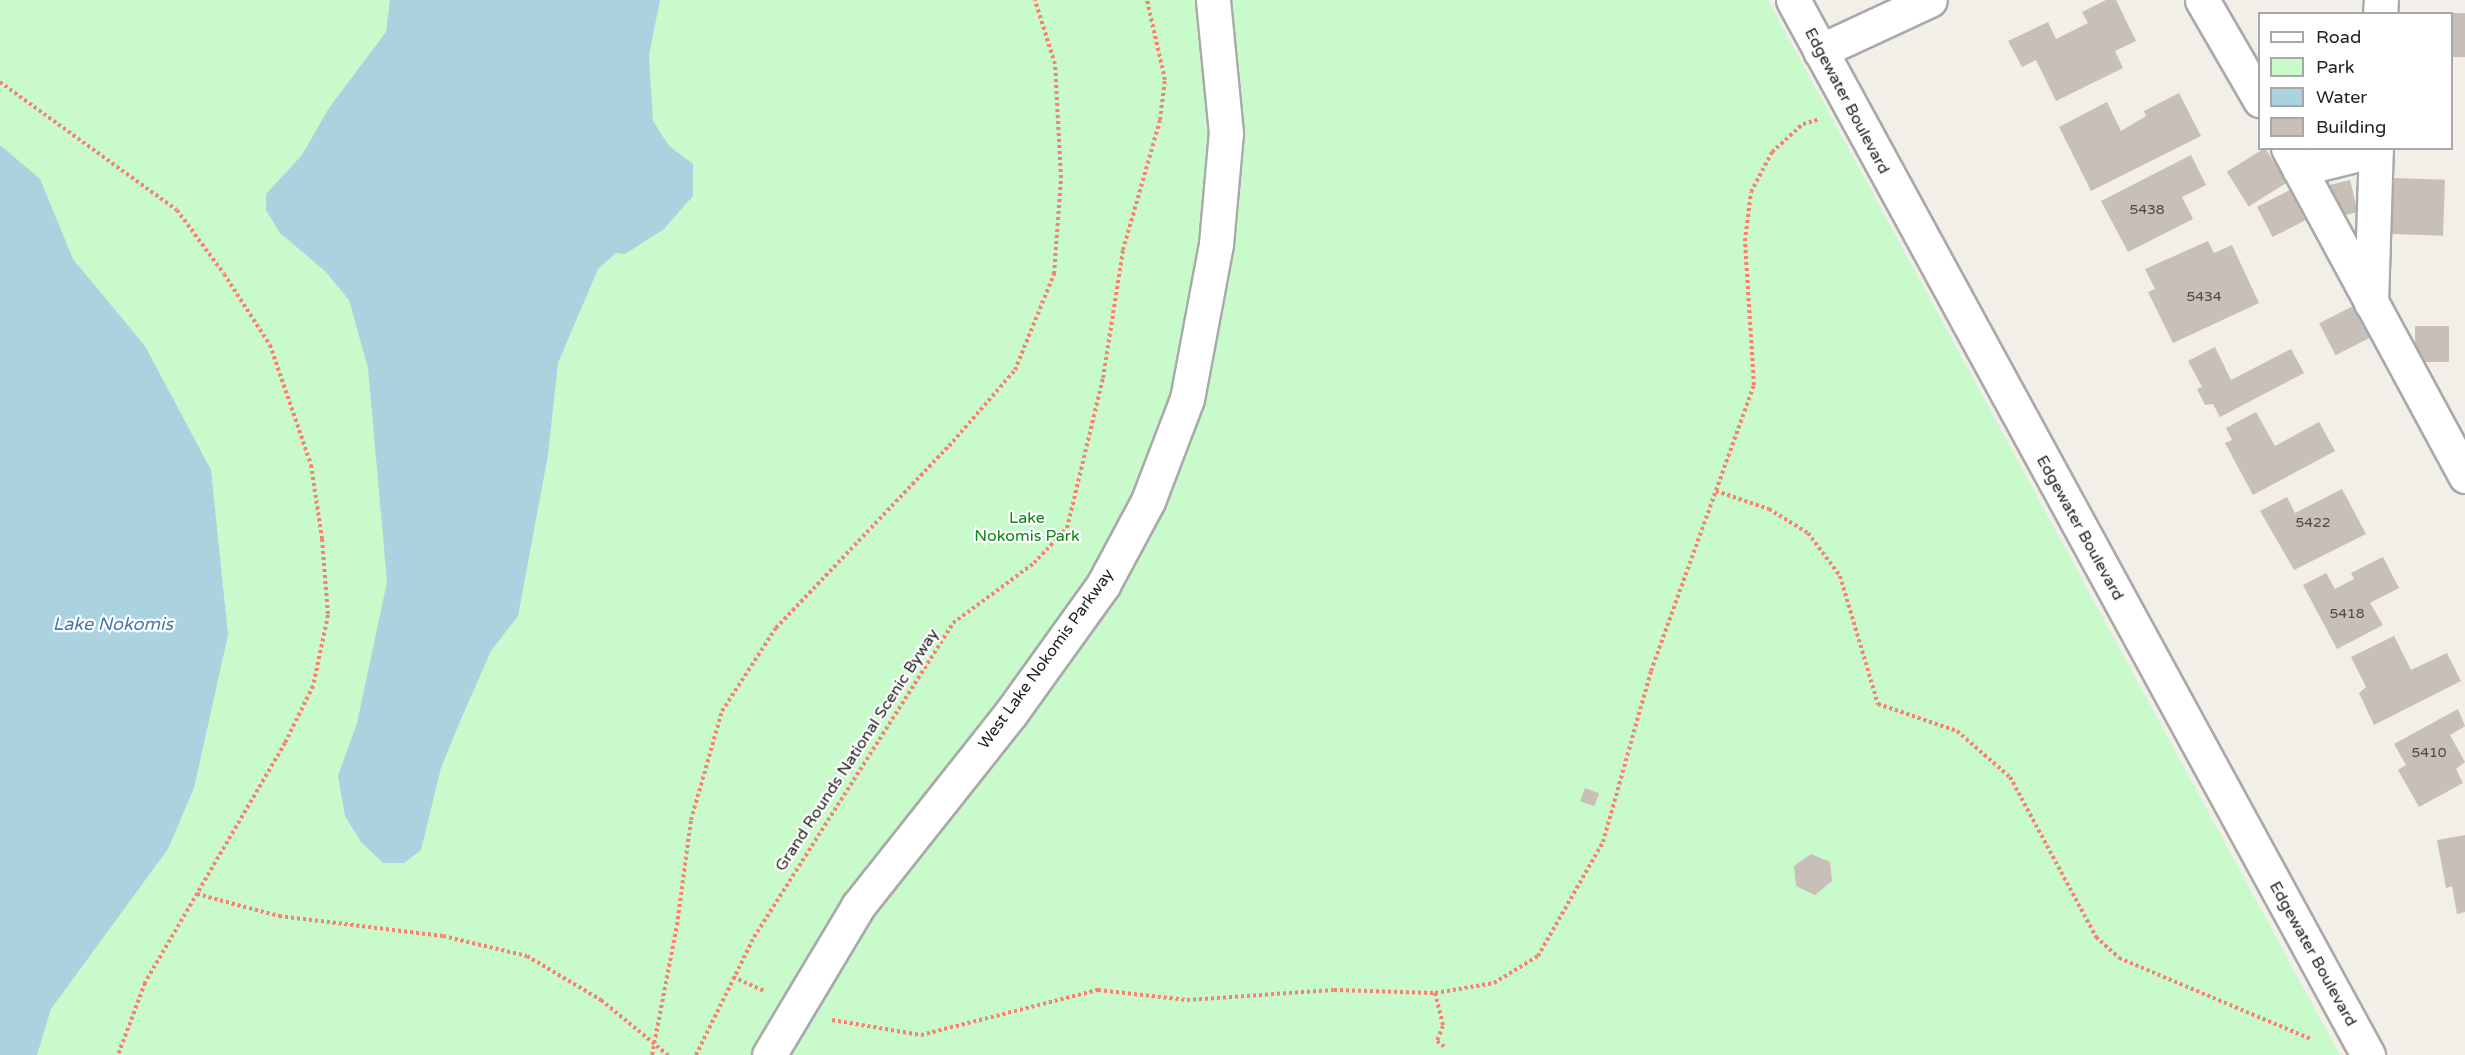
<!DOCTYPE html>
<style>
body{margin:0}
#map{position:relative;width:2465px;height:1055px;overflow:hidden;background:#f2efe9;font-family:"Varela Round",sans-serif}
div>[style]{position:absolute}
[style*='--x']{left:calc(var(--x)*1px);top:calc(var(--y)*1px);width:calc(var(--w)*1px);rotate:calc(var(--a)*1deg)}
.park>*{inset:0;background:#c8facc}
.water>*{inset:0;background:#aad3df}
.building>*{inset:0;background:#c7bfb8;transform-origin:0 0}
.path>*{height:4px;margin-top:-2px;transform-origin:0;background:repeating-linear-gradient(90deg,#fa8072 0 3px,transparent 0 6px)}
.roads{filter:drop-shadow(2px 0 #a9a9a9) drop-shadow(-2px 0 #a9a9a9) drop-shadow(0 2px #a9a9a9) drop-shadow(0 -2px #a9a9a9)}
.minor>*{height:33px;margin:-16.5px;padding:0 16.5px;transform-origin:16.5px;border-radius:16.5px;background:#fff}
span{translate:-50% -50%;white-space:nowrap;text-align:center;line-height:1.15;-webkit-text-stroke:4.5px #fff;paint-order:stroke}
.number-label{font-size:14px;color:#4b4948}
.number-label span{-webkit-text-stroke-width:0}
.street-label{font-size:16px;color:#222}
.park-label{font-size:16px;color:#0c8416}
.water-label{font-size:18px;color:#4a7aab;font-style:italic}
.legend{position:absolute;left:2258px;top:12px;width:195px;height:138px;box-sizing:border-box;background:#fff;border:2px solid #a7a7a7;margin:0;padding:8px 10px;list-style:none;font-size:18px;color:#222}
.legend li{display:flex;align-items:center;gap:12px;height:30px}
.legend b{width:30px;border:2px solid #a7a7a7}
</style>
<div id="map">
<div class="park">
<i style="clip-path:polygon(0 0,1768px 0,2340px 1055px,0 1055px)"></i>
</div>
<div class="water">
<i style="clip-path:polygon(390px 0,660px 0,649px 55px,653px 121px,669px 146px,693px 164px,693px 196px,664px 229px,625px 254px,616px 253px,598px 269px,558px 363px,548px 455px,518px 616px,491px 651px,461px 719px,441px 768px,421px 850px,404px 863px,383px 863px,361px 842px,345px 816px,338px 776px,357px 723px,387px 582px,368px 368px,349px 300px,325px 271px,280px 233px,266px 210px,266px 194px,302px 155px,329px 108px,386px 32px)"></i>
<i style="clip-path:polygon(0 145px,40px 179px,73px 259px,145px 346px,211px 470px,228px 635px,194px 788px,168px 849px,51px 1009px,37px 1055px,0 1055px)"></i>
</div>
<div class="building">
<i style="clip-path:polygon(2106px 0,2116px 0,2136px 41px,2115px 51px,2123px 68px,2056px 101px,2036px 60px,2022px 67px,2008px 41px,2048px 22px,2056px 39px,2088px 23px,2082px 12px)"></i>
<i style="left:2465px;top:13px;width:44px;height:13px;rotate:90deg"></i>
<i style="clip-path:polygon(2179px 93px,2201px 136px,2091px 191px,2059px 127px,2107px 102px,2121px 131px,2146px 116px,2144px 111px)"></i>
<i style="left:2265px;top:148px;width:41px;height:45px;rotate:58deg"></i>
<i style="clip-path:polygon(2191px 155px,2206px 185px,2182px 197px,2193px 219px,2128px 252px,2101px 201px)"></i>
<i style="left:2393px;top:178px;width:52px;height:56px;rotate:2deg"></i>
<i style="left:2350px;top:180px;width:33px;height:25px;rotate:76deg"></i>
<i style="left:2290px;top:190px;width:34px;height:37px;rotate:63deg"></i>
<i style="clip-path:polygon(2208px 241px,2214px 253px,2232px 245px,2259px 303px,2173px 343px,2148px 292px,2155px 289px,2145px 269px)"></i>
<i style="left:2353px;top:306px;width:36px;height:38px;rotate:63deg"></i>
<i style="left:2415px;top:326px;width:34px;height:36px"></i>
<i style="clip-path:polygon(2215px 347px,2231px 380px,2291px 349px,2304px 373px,2220px 417px,2213px 404px,2205px 405px,2197px 389px,2202px 387px,2188px 361px)"></i>
<i style="clip-path:polygon(2256px 412px,2275px 446px,2319px 422px,2335px 451px,2253px 495px,2225px 443px,2232px 440px,2226px 428px)"></i>
<i style="clip-path:polygon(2342px 489px,2366px 534px,2294px 570px,2260px 511px,2287px 497px,2295px 513px)"></i>
<i style="clip-path:polygon(2383px 557px,2399px 588px,2370px 603px,2383px 625px,2337px 649px,2303px 585px,2326px 573px,2335px 589px,2354px 579px,2351px 573px)"></i>
<i style="clip-path:polygon(2394px 636px,2411px 670px,2447px 653px,2461px 681px,2374px 725px,2359px 693px,2366px 687px,2351px 657px)"></i>
<i style="clip-path:polygon(2458px 709px,2465px 726px,2450px 735px,2465px 762px,2456px 769px,2463px 783px,2419px 807px,2398px 770px,2406px 765px,2394px 744px)"></i>
<i style="left:1585px;top:788px;width:15px;height:14px;rotate:20deg"></i>
<i style="clip-path:polygon(2465px 835px,2465px 912px,2457px 914px,2452px 886px,2446px 888px,2437px 840px)"></i>
<i style="clip-path:polygon(1811px 854px,1830px 862px,1832px 881px,1815px 895px,1796px 886px,1794px 866px)"></i>
</div>
<div class="path">
<i style="--x:0;--y:82;--w:218;--a:35.9"></i>
<i style="--x:177;--y:210;--w:79;--a:53.7"></i>
<i style="--x:224;--y:274;--w:85;--a:57.1"></i>
<i style="--x:270;--y:345;--w:127;--a:71.1"></i>
<i style="--x:311;--y:465;--w:75;--a:81.5"></i>
<i style="--x:322;--y:539;--w:76;--a:85.5"></i>
<i style="--x:328;--y:615;--w:73;--a:101.9"></i>
<i style="--x:313;--y:686;--w:64;--a:116.2"></i>
<i style="--x:285;--y:743;--w:278;--a:120.3"></i>
<i style="--x:145;--y:983;--w:77;--a:110.6"></i>
<i style="--x:1716;--y:491;--w:56;--a:18.8"></i>
<i style="--x:1769;--y:509;--w:46;--a:31.6"></i>
<i style="--x:1808;--y:533;--w:54;--a:53.3"></i>
<i style="--x:1840;--y:576;--w:134;--a:73.5"></i>
<i style="--x:1878;--y:704;--w:83;--a:18.9"></i>
<i style="--x:1957;--y:731;--w:70;--a:41"></i>
<i style="--x:2010;--y:777;--w:182;--a:61.7"></i>
<i style="--x:2096;--y:937;--w:31;--a:42"></i>
<i style="--x:2119;--y:958;--w:208;--a:22.9"></i>
<i style="--x:197;--y:894;--w:85;--a:15"></i>
<i style="--x:279;--y:916;--w:165;--a:7"></i>
<i style="--x:443;--y:936;--w:86;--a:13.4"></i>
<i style="--x:527;--y:956;--w:86;--a:30.7"></i>
<i style="--x:601;--y:1000;--w:87;--a:39.4"></i>
<i style="--x:733;--y:977;--w:34;--a:24"></i>
<i style="--x:1435;--y:993;--w:34;--a:76"></i>
<i style="--x:1443;--y:1026;--w:16;--a:112"></i>
<i style="--x:1437;--y:1041;--w:11;--a:38"></i>
<i style="--x:832;--y:1020;--w:90;--a:9.6"></i>
<i style="--x:921;--y:1035;--w:183;--a:-14.3"></i>
<i style="--x:1098;--y:990;--w:90;--a:6.4"></i>
<i style="--x:1187;--y:1000;--w:147;--a:-3.9"></i>
<i style="--x:1334;--y:990;--w:101;--a:1.7"></i>
<i style="--x:1435;--y:993;--w:60;--a:-9.6"></i>
<i style="--x:1494;--y:983;--w:52;--a:-31.5"></i>
<i style="--x:1538;--y:956;--w:131;--a:-60.3"></i>
<i style="--x:1603;--y:842;--w:178;--a:-74.3"></i>
<i style="--x:1651;--y:671;--w:304;--a:-70.2"></i>
<i style="--x:1754;--y:385;--w:144;--a:-93.6"></i>
<i style="--x:1745;--y:241;--w:49;--a:-83"></i>
<i style="--x:1751;--y:192;--w:45;--a:-62.3"></i>
<i style="--x:1772;--y:152;--w:42;--a:-42.1"></i>
<i style="--x:1803;--y:124;--w:15;--a:-16"></i>
<i style="--x:652;--y:1055;--w:132;--a:-79.1"></i>
<i style="--x:677;--y:925;--w:106;--a:-82.4"></i>
<i style="--x:691;--y:820;--w:113;--a:-74.1"></i>
<i style="--x:722;--y:711;--w:99;--a:-57"></i>
<i style="--x:776;--y:628;--w:251;--a:-46.5"></i>
<i style="--x:949;--y:446;--w:101;--a:-49"></i>
<i style="--x:1015;--y:370;--w:104;--a:-67.9"></i>
<i style="--x:1054;--y:274;--w:96;--a:-85.8"></i>
<i style="--x:1061;--y:178;--w:114;--a:-93"></i>
<i style="--x:1055;--y:64;--w:67;--a:-107.4"></i>
<i style="--x:696;--y:1055;--w:131;--a:-63.8"></i>
<i style="--x:754;--y:937;--w:372;--a:-57.6"></i>
<i style="--x:953;--y:623;--w:101;--a:-36.5"></i>
<i style="--x:1034;--y:563;--w:48;--a:-46.7"></i>
<i style="--x:1067;--y:528;--w:154;--a:-76.5"></i>
<i style="--x:1103;--y:378;--w:130;--a:-81.1"></i>
<i style="--x:1123;--y:250;--w:135;--a:-74.1"></i>
<i style="--x:1160;--y:120;--w:40;--a:-82.9"></i>
<i style="--x:1165;--y:80;--w:82;--a:-102.7"></i>
</div>
<div class="roads">
<div class="minor">
<i style="--x:1793;--y:0;--w:1202;--a:61.41"></i>
<i style="--x:2202;--y:0;--w:116;--a:59.9"></i>
<i style="--x:2380;--y:14;--w:14;--a:-86"></i>
<i style="--x:1820;--y:51;--w:121;--a:-24.9"></i>
<i style="--x:2288;--y:148;--w:373;--a:61.6"></i>
<i style="--x:2299;--y:169;--w:79;--a:-13.9"></i>
<i style="--x:2371;--y:303;--w:155;--a:-88.2"></i>
<i style="--x:769;--y:1055;--w:174;--a:-59.1"></i>
<i style="--x:858;--y:906;--w:246;--a:-51.6"></i>
<i style="--x:1011;--y:713;--w:158;--a:-54.3"></i>
<i style="--x:1103;--y:585;--w:95;--a:-61.8"></i>
<i style="--x:1148;--y:501;--w:109;--a:-69.1"></i>
<i style="--x:1187;--y:399;--w:158;--a:-79.4"></i>
<i style="--x:1216;--y:244;--w:111;--a:-84.9"></i>
<i style="--x:1226;--y:133;--w:134;--a:-95.6"></i>
</div>
</div>
<div class="number-label">
<span style="left:2147px;top:210px">5438</span>
<span style="left:2204px;top:297px">5434</span>
<span style="left:2313px;top:523px">5422</span>
<span style="left:2347px;top:614px">5418</span>
<span style="left:2429px;top:753px">5410</span>
</div>
<div class="street-label">
<span style="left:1847px;top:101px;rotate:62deg">Edgewater Boulevard</span>
<span style="left:2080px;top:528px;rotate:61deg">Edgewater Boulevard</span>
<span style="left:1046px;top:659px;rotate:-54deg">West Lake Nokomis Parkway</span>
<span style="left:857px;top:750px;rotate:-57deg">Grand Rounds National Scenic Byway</span>
<span style="left:2313px;top:954px;rotate:61deg">Edgewater Boulevard</span>
</div>
<div class="park-label">
<span style="left:1027px;top:527px">Lake<br>Nokomis Park</span>
</div>
<div class="water-label">
<span style="left:113px;top:624px">Lake Nokomis</span>
</div>
<ul class="legend">
<li><b style="height:8px;background:#fff"></b>Road</li>
<li><b style="height:16px;background:#c8facc"></b>Park</li>
<li><b style="height:16px;background:#aad3df"></b>Water</li>
<li><b style="height:16px;background:#c7bfb8"></b>Building</li>
</ul>
</div>
